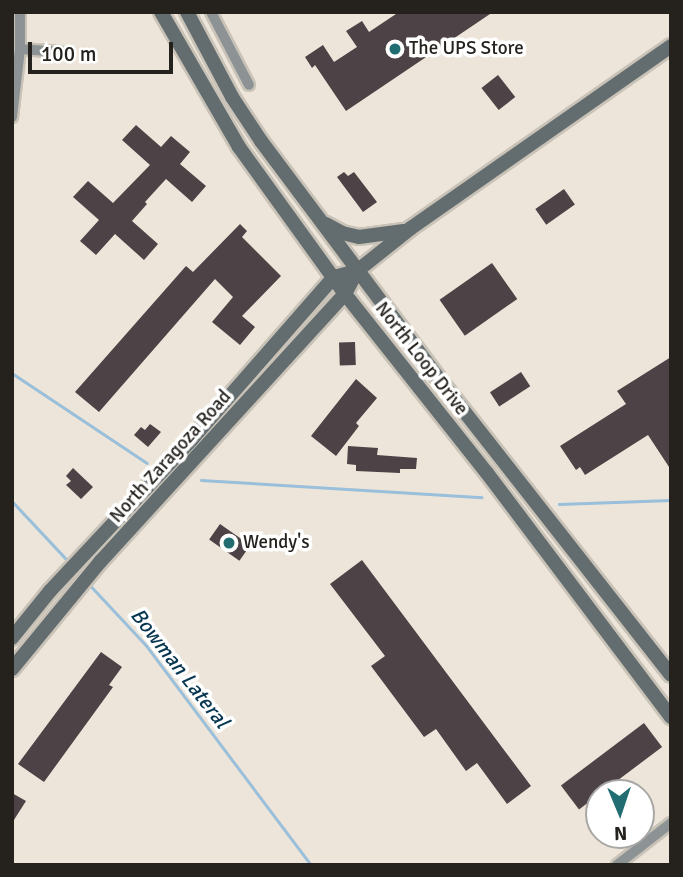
<!DOCTYPE html>
<style>
body{margin:0}
#map{position:relative;width:683px;height:877px;overflow:hidden;background:#ede5d9;font-family:Signika,sans-serif}
div>[style]{position:absolute}
[style*='--x']{left:calc(var(--x)*1px);top:calc(var(--y)*1px);width:calc(var(--w)*1px);rotate:calc(var(--a)*1deg)}
.stream>*{height:2.5px;margin:-1.25px;padding:0 1.25px;transform-origin:1.25px;border-radius:1.25px;background:#9abfda}
.building>*{inset:0;background:#4d4246;transform-origin:0 0}
.roads{filter:drop-shadow(2px 0 #c9c2b7) drop-shadow(-2px 0 #c9c2b7) drop-shadow(0 2px #c9c2b7) drop-shadow(0 -2px #c9c2b7)}
.street>*{height:10px;margin:-5px;padding:0 5px;transform-origin:5px;border-radius:5px;background:#8d9395}
.secondary>*{height:14px;margin:-7px;padding:0 7px;transform-origin:7px;border-radius:7px;background:#636c6e}
.dots>*{width:19px;height:19px;translate:-50% -50%;box-sizing:border-box;border:4px solid #fff;border-radius:50%}
span{translate:-50% -50%;white-space:nowrap;text-align:center;line-height:1.15;-webkit-text-stroke:7px #fff;paint-order:stroke}
.poi-label{font-size:19px;color:#25221e}
.left{translate:0 -50%;text-align:left}
.street-label{font-size:19px;color:#25221e}
.water-label{font-size:21px;color:#073651;font-style:italic}
.frame{position:absolute;inset:0;border:14px solid #25221e;pointer-events:none}
.north{position:absolute;left:585px;top:779px;width:70px;height:70px;box-sizing:border-box;background:#fff;border:2px solid #a8a7a5;border-radius:50%;rotate:178deg;font-size:19px;font-weight:700;line-height:28px;text-align:center;color:#25221e}
.north::after{content:'';display:block;margin:auto;width:24px;height:32px;background:#216d71;clip-path:polygon(50% 0,100% 100%,50% 72%,0 100%)}
.scale{position:absolute;left:28px;top:42px;width:145px;height:32px;box-sizing:border-box;border:4px solid #25221e;border-top:0;padding-left:9px;font-size:21px;line-height:24px;white-space:nowrap;color:#25221e;-webkit-text-stroke:5px #fff;paint-order:stroke}
</style>
<div id="map">
<div class="stream">
<i style="--x:12;--y:373;--w:162;--a:33.7"></i>
<i style="--x:201;--y:480;--w:281;--a:3.5"></i>
<i style="--x:12;--y:501;--w:83;--a:46.9"></i>
<i style="--x:559;--y:504;--w:112;--a:-2"></i>
<i style="--x:90;--y:585;--w:82;--a:47"></i>
<i style="--x:146;--y:645;--w:275;--a:53.1"></i>
</div>
<div class="building">
<i style="clip-path:polygon(399px 12px,493px 12px,346px 111px,315px 65px,312px 68px,305px 57px,323px 45px,334px 62px,357px 47px,346px 31px,362px 21px,369px 32px)"></i>
<i style="left:498px;top:75px;width:28px;height:21px;rotate:52deg"></i>
<i style="clip-path:polygon(136px 125px,161px 147px,171px 136px,190px 152px,180px 164px,206px 186px,192px 202px,166px 179px,145px 202px,147px 204px,132px 221px,158px 244px,144px 260px,115px 234px,96px 255px,80px 241px,99px 220px,73px 197px,88px 181px,113px 203px,150px 165px,122px 140px)"></i>
<i style="clip-path:polygon(344px 172px,348px 176px,354px 172px,377px 202px,363px 212px,337px 177px)"></i>
<i style="left:564px;top:189px;width:19px;height:35px;rotate:55deg"></i>
<i style="clip-path:polygon(240px 224px,247px 231px,242px 237px,281px 276px,242px 316px,255px 327px,240px 345px,212px 322px,233px 297px,215px 279px,99px 412px,75px 392px,186px 266px,193px 272px)"></i>
<i style="left:492px;top:263px;width:44px;height:64px;rotate:55deg"></i>
<i style="left:355px;top:342px;width:23px;height:16px;rotate:88deg"></i>
<i style="clip-path:polygon(671px 357px,671px 470px,648px 435px,585px 475px,580px 467px,576px 470px,560px 446px,626px 404px,617px 391px)"></i>
<i style="left:521px;top:372px;width:17px;height:37px;rotate:57deg"></i>
<i style="clip-path:polygon(356px 379px,377px 398px,356px 423px,359px 426px,336px 456px,311px 436px)"></i>
<i style="clip-path:polygon(150px 424px,161px 432px,148px 447px,134px 435px,141px 427px,145px 430px)"></i>
<i style="clip-path:polygon(348px 446px,378px 448px,377px 455px,417px 458px,416px 469px,400px 469px,400px 473px,356px 471px,356px 465px,347px 464px)"></i>
<i style="clip-path:polygon(73px 468px,93px 487px,81px 499px,66px 485px,71px 481px,66px 476px)"></i>
<i style="left:220px;top:524px;width:37px;height:19px;rotate:35deg"></i>
<i style="clip-path:polygon(362px 560px,531px 786px,507px 804px,477px 763px,466px 771px,436px 729px,424px 737px,371px 666px,385px 656px,330px 584px)"></i>
<i style="clip-path:polygon(101px 652px,122px 667px,109px 685px,113px 687px,44px 782px,18px 764px)"></i>
<i style="left:644px;top:723px;width:30px;height:104px;rotate:53deg"></i>
<i style="clip-path:polygon(12px 793px,26px 801px,12px 823px)"></i>
</div>
<div class="roads">
<div class="street">
<i style="--x:211;--y:12;--w:82;--a:62.5"></i>
<i style="--x:20;--y:49;--w:39;--a:4"></i>
<i style="--x:12;--y:117;--w:68;--a:-83.3"></i>
<i style="--x:20;--y:49;--w:37;--a:-90"></i>
<i style="--x:617;--y:865;--w:68;--a:-37.9"></i>
</div>
<div class="secondary">
<i style="--x:161;--y:12;--w:156;--a:60"></i>
<i style="--x:239;--y:147;--w:181;--a:54.2"></i>
<i style="--x:345;--y:294;--w:228;--a:51.6"></i>
<i style="--x:487;--y:473;--w:306;--a:53"></i>
<i style="--x:187;--y:12;--w:96;--a:62.1"></i>
<i style="--x:232;--y:97;--w:53;--a:56.6"></i>
<i style="--x:261;--y:141;--w:296;--a:53.2"></i>
<i style="--x:438;--y:378;--w:377;--a:51.9"></i>
<i style="--x:326;--y:224;--w:18;--a:29"></i>
<i style="--x:342;--y:233;--w:17;--a:13"></i>
<i style="--x:359;--y:237;--w:45;--a:-7.6"></i>
<i style="--x:12;--y:638;--w:60;--a:-51"></i>
<i style="--x:50;--y:591;--w:209;--a:-46.9"></i>
<i style="--x:193;--y:438;--w:214;--a:-48.8"></i>
<i style="--x:334;--y:277;--w:24;--a:-15"></i>
<i style="--x:357;--y:271;--w:69;--a:-38.5"></i>
<i style="--x:411;--y:228;--w:317;--a:-35"></i>
<i style="--x:12;--y:669;--w:139;--a:-50.6"></i>
<i style="--x:100;--y:562;--w:363;--a:-47.6"></i>
<i style="--x:345;--y:294;--w:26;--a:-62"></i>
</div>
</div>
<div class="dots">
<i style="left:395px;top:49px;background:#216d71"></i>
<i style="left:229px;top:543px;background:#216d71"></i>
</div>
<div class="poi-label">
<span class="left" style="left:409px;top:49px">The UPS Store</span>
<span class="left" style="left:243px;top:543px">Wendy's</span>
</div>
<div class="street-label">
<span style="left:421px;top:359px;rotate:52deg">North Loop Drive</span>
<span style="left:171px;top:457px;rotate:-48deg">North Zaragoza Road</span>
</div>
<div class="water-label">
<span style="left:180px;top:668px;rotate:52deg">Bowman Lateral</span>
</div>
<div class="frame"></div>
<div class="north">N</div>
<div class="scale">100 m</div>
</div>
